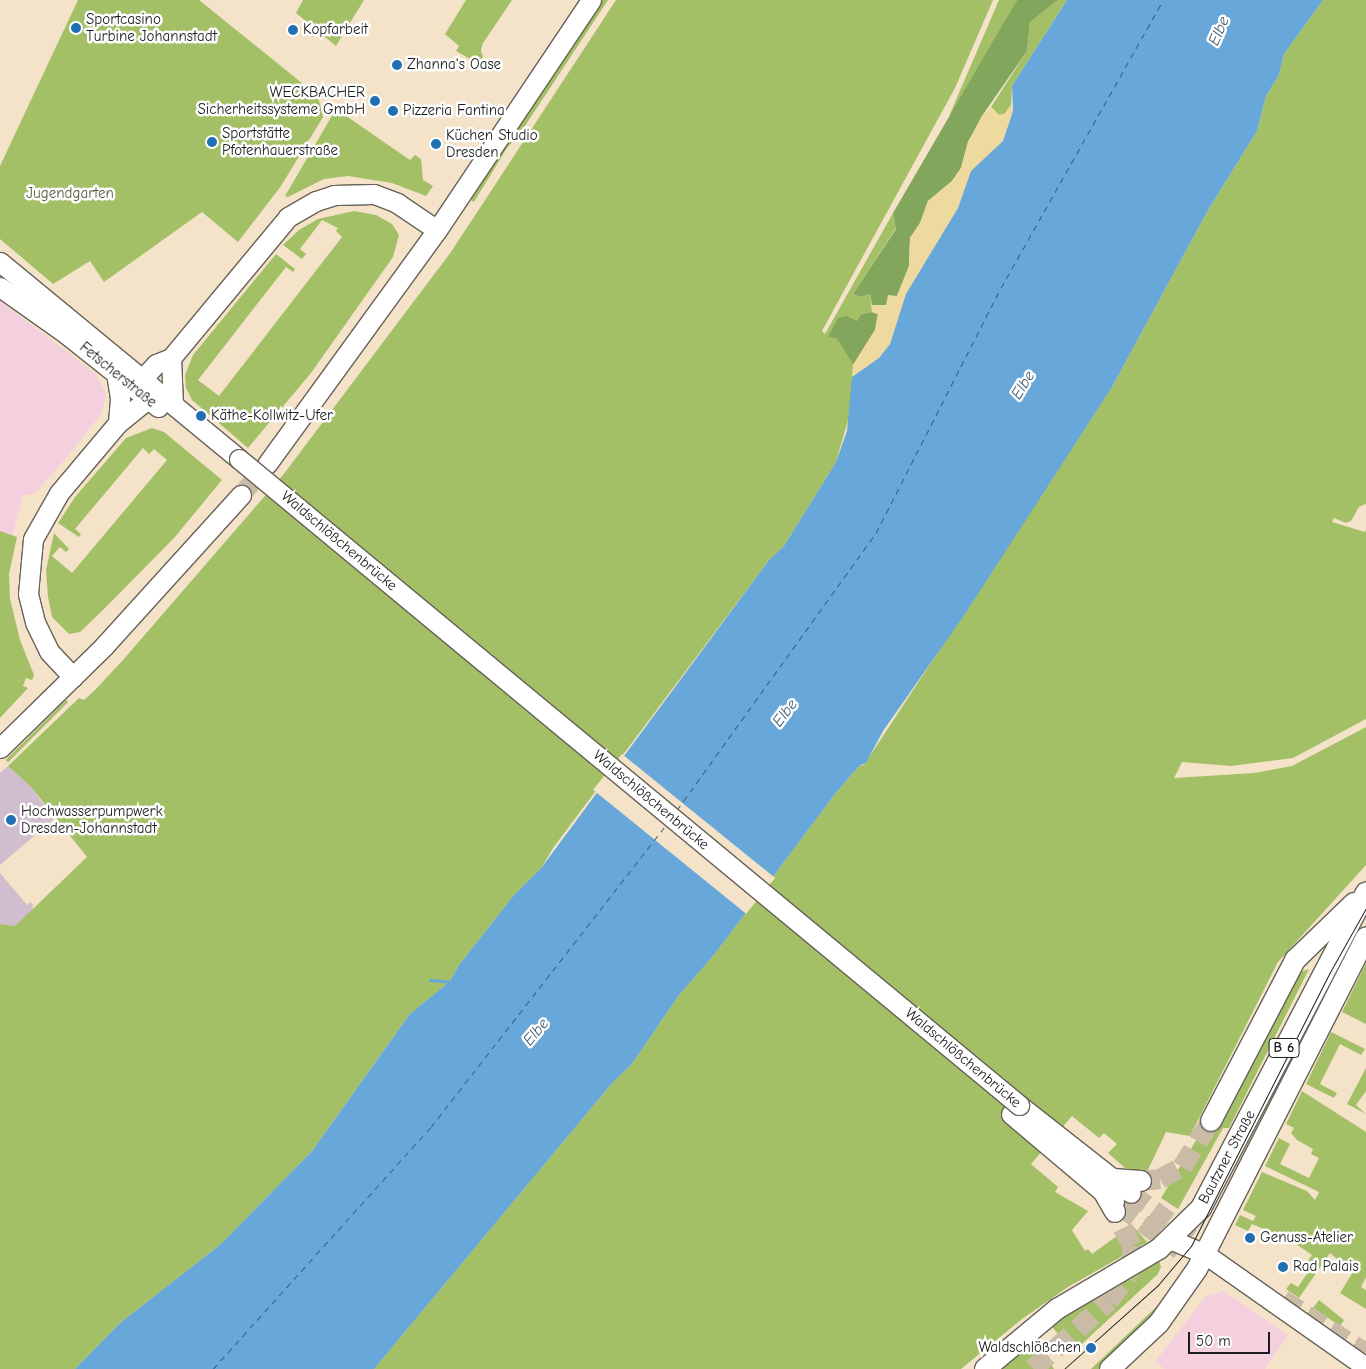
<!DOCTYPE html>
<meta charset="utf-8">
<style>
body{margin:0}
#map{position:relative;width:1366px;height:1369px;overflow:hidden;background:#f4e3c8;font-family:"Comic Neue",sans-serif}
div>[style]{position:absolute}
[style*='--x']{left:calc(var(--x)*1px);top:calc(var(--y)*1px);width:calc(var(--w)*1px);rotate:calc(var(--a)*1deg)}
.built>*{inset:0;background:#f4cfde}
.industrial>*{inset:0;background:#d0bdce}
.green>*{inset:0;background:#a3c067;transform-origin:0 0}
.forest>*{inset:0;background:#82a65c}
.sand>*{inset:0;background:#eeda9e}
.water>*{inset:0;background:#67a7da}
.pier>*{inset:0;background:#f4e3c8;transform-origin:0 0}
.stream>*{height:3px;margin:-1.5px;padding:0 1.5px;transform-origin:1.5px;border-radius:1.5px;background:#67a7da}
.ferry>*{height:1px;margin-top:-0.5px;transform-origin:0;background:repeating-linear-gradient(90deg,#3e5b71 0 6px,transparent 0 11px)}
.secondary-tunnel>*{height:19px;margin-top:-9.5px;transform-origin:0;background:repeating-linear-gradient(90deg,#c9bba6 0 19px,transparent 0 28px)}
.primary-tunnel>*{height:20px;margin-top:-10px;transform-origin:0;background:repeating-linear-gradient(90deg,#c9bba6 0 20px,transparent 0 30px)}
.roads{filter:drop-shadow(1px 0 #686258) drop-shadow(-1px 0 #686258) drop-shadow(0 1px #686258) drop-shadow(0 -1px #686258)}
.secondary>*{height:19px;margin:-9.5px;padding:0 9.5px;transform-origin:9.5px;border-radius:9.5px;background:#fff}
.primary>*{height:20px;margin:-10px;padding:0 10px;transform-origin:10px;border-radius:10px;background:#fff}
.tram>*{height:1px;margin:-0.5px;padding:0 0.5px;transform-origin:0.5px;border-radius:0.5px;background:#1c1c1c}
.bridges{filter:drop-shadow(1px 0 #686258) drop-shadow(-1px 0 #686258) drop-shadow(0 1px #686258) drop-shadow(0 -1px #686258)}
.secondary-bridge>*{height:19px;margin:-9.5px;padding:0 9.5px;transform-origin:9.5px;border-radius:9.5px;background:#fff}
.dots>*{width:14px;height:14px;translate:-50% -50%;box-sizing:border-box;border:2px solid #fff;border-radius:50%}
span{translate:-50% -50%;white-space:nowrap;text-align:center;line-height:1.15;-webkit-text-stroke:5px #fff;paint-order:stroke}
.shield-label span{padding:1px 4px;background:#fff;border:1px solid;border-radius:4px;-webkit-text-stroke-width:0}
.shield-label{font-size:14px;color:#1c1c1c;font-weight:700}
.poi-label{font-size:15px;color:#1c1c1c}
.left{translate:0 -50%;text-align:left}
.right{translate:-100% -50%;text-align:right}
.park-label{font-size:15px;color:#525e3a}
.street-label{font-size:15px;color:#1c1c1c}
.water-label{font-size:16px;color:#3e5b71;font-style:italic}
.scale{position:absolute;left:1188px;top:1332px;width:82px;height:22px;box-sizing:border-box;border:2px solid #1c1c1c;border-top:0;padding-left:6px;font-size:15px;line-height:18px;white-space:nowrap;color:#1c1c1c;-webkit-text-stroke:4px #fff;paint-order:stroke}
</style>
<div id="map">
<div class="built">
<i style="clip-path:polygon(0 301px,96px 374px,106px 393px,102px 413px,62px 463px,34px 494px,23px 495px,12px 536px,0 531px)"></i>
<i style="clip-path:polygon(1224px 1291px,1288px 1335px,1265px 1369px,1165px 1369px,1155px 1362px,1206px 1296px)"></i>
</div>
<div class="industrial">
<i style="clip-path:polygon(8px 766px,31px 787px,54px 819px,0 865px,0 773px)"></i>
<i style="clip-path:polygon(0 873px,27px 905px,31px 902px,33px 905px,32px 911px,15px 926px,0 924px)"></i>
</div>
<div class="green">
<i style="clip-path:polygon(78px 0,199px 0,318px 96px,323px 117px,281px 186px,238px 242px,202px 212px,104px 282px,90px 261px,53px 284px,0 239px,0 166px)"></i>
<i style="clip-path:polygon(303px 0,364px 0,336px 46px,296px 13px)"></i>
<i style="clip-path:polygon(466px 0,512px 0,483px 43px,481px 50px,483px 57px,477px 63px,456px 51px,459px 46px,445px 34px)"></i>
<i style="clip-path:polygon(600px 0,608px 0,521px 132px,507px 148px,474px 202px,471px 200px)"></i>
<i style="clip-path:polygon(616px 0,993px 0,955px 88px,822px 331px,825px 334px,893px 213px,896px 228px,853px 294px,861px 297px,870px 294px,872px 312px,861px 314px,857px 321px,829px 337px,837px 339px,853px 365px,851px 410px,836px 462px,784px 546px,769px 560px,553px 848px,542px 867px,514px 895px,459px 965px,450px 981px,409px 1015px,312px 1151px,221px 1244px,120px 1323px,75px 1369px,0 1369px,0 924px,15px 926px,87px 857px,31px 787px,8px 766px,79px 698px,84px 700px,95px 690px,123px 660px,283px 475px,451px 252px)"></i>
<i style="clip-path:polygon(999px 0,1017px 0,950px 120px,950px 114px)"></i>
<i style="clip-path:polygon(1058px 0,1067px 0,1012px 86px,1011px 105px,1005px 114px,999px 115px,991px 107px,1027px 51px,1030px 22px)"></i>
<i style="clip-path:polygon(1323px 0,1366px 0,1366px 504px,1359px 507px,1351px 521px,1346px 523px,1334px 518px,1332px 522px,1365px 532px,1366px 529px,1366px 719px,1293px 758px,1231px 766px,1182px 762px,1174px 778px,1254px 773px,1292px 766px,1366px 727px,1366px 865px,1278px 962px,1190px 1136px,1166px 1132px,1146px 1174px,1125px 1168px,1108px 1153px,1117px 1144px,1104px 1133px,1099px 1138px,1072px 1116px,1031px 1164px,1058px 1187px,1055px 1192px,1088px 1211px,1072px 1230px,1085px 1251px,1088px 1249px,1092px 1254px,1132px 1225px,1147px 1242px,1068px 1287px,1022px 1319px,961px 1369px,374px 1369px,613px 1082px,632px 1064px,679px 995px,714px 955px,835px 794px,859px 766px,864px 765px,1112px 387px,1207px 212px,1257px 131px,1266px 96px,1279px 75px,1284px 54px)"></i>
<i style="clip-path:polygon(336px 109px,410px 160px,415px 155px,421px 159px,423px 180px,433px 186px,426px 196px,392px 183px,348px 176px,324px 179px,288px 197px,285px 196px)"></i>
<i style="clip-path:polygon(354px 211px,376px 215px,392px 224px,399px 235px,393px 257px,311px 373px,248px 448px,192px 400px,186px 388px,185px 375px,193px 355px,276px 254px,295px 269px,293px 272px,286px 267px,198px 380px,219px 396px,342px 237px,336px 231px,338px 228px,322px 220px,300px 249px,306px 254px,302px 259px,283px 245px,299px 230px,318px 219px)"></i>
<i style="clip-path:polygon(152px 428px,164px 432px,222px 480px,174px 538px,104px 609px,80px 632px,69px 634px,52px 617px,48px 597px,46px 570px,54px 533px,69px 549px,66px 552px,60px 547px,52px 556px,72px 573px,167px 460px,154px 449px,149px 454px,143px 448px,75px 529px,81px 534px,79px 537px,58px 523px,75px 497px,126px 438px)"></i>
<i style="clip-path:polygon(0 531px,17px 537px,9px 574px,10px 599px,20px 640px,34px 675px,32px 680px,26px 678px,23px 686px,28px 688px,0 718px)"></i>
<i style="left:66px;top:700px;width:3px;height:85px;rotate:45deg"></i>
<i style="clip-path:polygon(1366px 963px,1366px 1024px,1342px 1012px)"></i>
<i style="clip-path:polygon(1309px 969px,1229px 1128px,1223px 1128px,1178px 1209px,1161px 1198px,1298px 973px)"></i>
<i style="clip-path:polygon(1331px 1032px,1365px 1049px,1361px 1055px,1340px 1044px,1320px 1084px,1337px 1093px,1334px 1098px,1306px 1084px)"></i>
<i style="clip-path:polygon(1366px 1068px,1366px 1091px,1356px 1105px,1366px 1114px,1347px 1104px)"></i>
<i style="clip-path:polygon(1302px 1091px,1366px 1132px,1366px 1277px,1361px 1287px,1366px 1290px,1366px 1309px,1340px 1293px,1353px 1272px,1330px 1253px,1299px 1298px,1286px 1289px,1291px 1283px,1298px 1287px,1313px 1265px,1308px 1261px,1312px 1255px,1290px 1240px,1252px 1224px,1248px 1231px,1235px 1225px,1240px 1215px,1253px 1221px,1256px 1216px,1243px 1210px,1262px 1172px,1307px 1191px,1315px 1200px,1319px 1192px,1265px 1166px,1279px 1138px,1290px 1144px,1280px 1164px,1309px 1178px,1319px 1158px,1311px 1154px,1313px 1149px,1297px 1140px,1291px 1133px,1294px 1128px,1286px 1124px)"></i>
<i style="clip-path:polygon(1158px 1257px,1161px 1267px,1158px 1274px,1072px 1353px,1048px 1321px)"></i>
<i style="clip-path:polygon(1175px 1289px,1168px 1302px,1101px 1369px,1091px 1369px)"></i>
<i style="clip-path:polygon(1319px 1300px,1344px 1320px,1340px 1326px,1313px 1308px)"></i>
<i style="clip-path:polygon(1036px 1341px,1054px 1369px,992px 1369px,1031px 1342px)"></i>
</div>
<div class="forest">
<i style="clip-path:polygon(1017px 0,1058px 0,1030px 22px,1027px 51px,982px 116px,968px 142px,961px 168px,952px 181px,928px 201px,920px 223px,910px 238px,909px 266px,897px 296px,886px 305px,872px 305px,870px 294px,861px 297px,853px 294px,896px 229px,893px 213px)"></i>
<i style="clip-path:polygon(872px 312px,878px 314px,875px 330px,853px 365px,837px 339px,828px 337px,838px 318px,847px 316px,857px 321px,861px 314px)"></i>
</div>
<div class="sand">
<i style="clip-path:polygon(1011px 105px,1013px 111px,1003px 141px,971px 173px,958px 208px,906px 294px,890px 344px,879px 358px,852px 377px,853px 365px,875px 330px,878px 314px,872px 312px,872px 305px,886px 305px,888px 295px,897px 296px,909px 266px,910px 238px,920px 223px,928px 201px,952px 181px,961px 168px,968px 142px,982px 116px,991px 107px,999px 115px,1004px 114px)"></i>
</div>
<div class="water">
<i style="clip-path:polygon(1067px 0,1323px 0,1284px 54px,1279px 75px,1266px 96px,1257px 131px,1207px 212px,1112px 387px,963px 617px,883px 731px,866px 763px,859px 766px,835px 794px,714px 955px,679px 995px,632px 1064px,613px 1082px,374px 1369px,75px 1369px,120px 1323px,221px 1244px,312px 1151px,409px 1015px,450px 981px,459px 965px,514px 895px,542px 867px,769px 560px,784px 546px,836px 462px,847px 431px,852px 377px,879px 358px,890px 344px,906px 294px,958px 208px,971px 171px,1003px 141px,1013px 111px,1012px 86px)"></i>
</div>
<div class="pier">
<i style="left:622px;top:754px;width:197px;height:46px;rotate:39deg"></i>
</div>
<div class="stream">
<i style="--x:430;--y:980;--w:24;--a:5"></i>
</div>
<div class="ferry">
<i style="--x:677;--y:810;--w:341;--a:-54.3"></i>
<i style="--x:876;--y:533;--w:275;--a:-63"></i>
<i style="--x:1001;--y:288;--w:330;--a:-60.6"></i>
<i style="--x:213;--y:1369;--w:326;--a:-48"></i>
<i style="--x:431;--y:1127;--w:383;--a:-52.1"></i>
</div>
<div class="secondary-tunnel">
<i style="--x:241;--y:495;--w:40;--a:-50"></i>
<i style="--x:1131;--y:1193;--w:98;--a:36.3"></i>
<i style="--x:1120;--y:1206;--w:74;--a:36.3"></i>
<i style="--x:1283;--y:1299;--w:98;--a:32.6"></i>
</div>
<div class="primary-tunnel">
<i style="--x:1141;--y:1181;--w:19;--a:-6"></i>
<i style="--x:1160;--y:1179;--w:25;--a:-29"></i>
<i style="--x:1182;--y:1167;--w:54;--a:-57.8"></i>
<i style="--x:1033;--y:1369;--w:102;--a:-41.8"></i>
<i style="--x:1109;--y:1301;--w:32;--a:-54"></i>
<i style="--x:1128;--y:1275;--w:11;--a:-68"></i>
<i style="--x:1132;--y:1265;--w:19;--a:-90"></i>
<i style="--x:1132;--y:1246;--w:38;--a:-117"></i>
</div>
<div class="roads">
<div class="secondary">
<i style="--x:0;--y:262;--w:310;--a:39.5"></i>
<i style="--x:0;--y:287;--w:80;--a:35.3"></i>
<i style="--x:65;--y:333;--w:119;--a:38.5"></i>
<i style="--x:171;--y:358;--w:46;--a:87.5"></i>
<i style="--x:116;--y:373;--w:26;--a:81"></i>
<i style="--x:120;--y:399;--w:24;--a:95"></i>
<i style="--x:143;--y:378;--w:19;--a:-47"></i>
<i style="--x:156;--y:364;--w:16;--a:-22"></i>
<i style="--x:171;--y:358;--w:183;--a:-50.3"></i>
<i style="--x:288;--y:217;--w:32;--a:-30"></i>
<i style="--x:316;--y:201;--w:19;--a:-18"></i>
<i style="--x:334;--y:195;--w:40;--a:-1.4"></i>
<i style="--x:374;--y:194;--w:25;--a:21"></i>
<i style="--x:397;--y:203;--w:48;--a:34"></i>
<i style="--x:267;--y:464;--w:289;--a:-54"></i>
<i style="--x:437;--y:230;--w:277;--a:-56.2"></i>
<i style="--x:73;--y:677;--w:35;--a:-133"></i>
<i style="--x:49;--y:651;--w:32;--a:-116"></i>
<i style="--x:35;--y:622;--w:29;--a:-104"></i>
<i style="--x:28;--y:594;--w:55;--a:-84.8"></i>
<i style="--x:33;--y:539;--w:53;--a:-60.5"></i>
<i style="--x:59;--y:493;--w:92;--a:-49.9"></i>
<i style="--x:118;--y:423;--w:38;--a:-39"></i>
<i style="--x:0;--y:748;--w:146;--a:-44.4"></i>
<i style="--x:104;--y:646;--w:204;--a:-47.8"></i>
<i style="--x:1019;--y:1105;--w:142;--a:38.2"></i>
<i style="--x:1011;--y:1114;--w:135;--a:40.2"></i>
<i style="--x:1172;--y:1240;--w:36;--a:23"></i>
<i style="--x:1205;--y:1254;--w:197;--a:35.1"></i>
</div>
<div class="primary">
<i style="--x:1211;--y:1121;--w:182;--a:-62.4"></i>
<i style="--x:1295;--y:960;--w:82;--a:-44"></i>
<i style="--x:1113;--y:1179;--w:28;--a:4"></i>
<i style="--x:1103;--y:1191;--w:24;--a:60"></i>
<i style="--x:985;--y:1369;--w:94;--a:-39.8"></i>
<i style="--x:1057;--y:1309;--w:118;--a:-30.5"></i>
<i style="--x:1159;--y:1249;--w:59;--a:-44.3"></i>
<i style="--x:1201;--y:1208;--w:356;--a:-62.4"></i>
<i style="--x:1110;--y:1369;--w:67;--a:-43.2"></i>
<i style="--x:1159;--y:1323;--w:66;--a:-54.9"></i>
<i style="--x:1197;--y:1269;--w:372;--a:-63"></i>
</div>
</div>
<div class="tram">
<i style="--x:1064;--y:1369;--w:126;--a:-41.8"></i>
<i style="--x:1158;--y:1285;--w:51;--a:-49.8"></i>
<i style="--x:1191;--y:1246;--w:307;--a:-63.1"></i>
<i style="--x:1330;--y:972;--w:73;--a:-60.6"></i>
</div>
<div class="bridges">
<div class="secondary-bridge">
<i style="--x:239;--y:459;--w:1013;--a:39.63"></i>
</div>
</div>
<div class="dots">
<i style="left:76px;top:28px;background:#1f6fb2"></i>
<i style="left:293px;top:30px;background:#1f6fb2"></i>
<i style="left:397px;top:65px;background:#1f6fb2"></i>
<i style="left:375px;top:101px;background:#1f6fb2"></i>
<i style="left:393px;top:111px;background:#1f6fb2"></i>
<i style="left:212px;top:142px;background:#1f6fb2"></i>
<i style="left:436px;top:144px;background:#1f6fb2"></i>
<i style="left:201px;top:416px;background:#1f6fb2"></i>
<i style="left:11px;top:820px;background:#1f6fb2"></i>
<i style="left:1250px;top:1238px;background:#1f6fb2"></i>
<i style="left:1283px;top:1267px;background:#1f6fb2"></i>
<i style="left:1091px;top:1348px;background:#1f6fb2"></i>
</div>
<div class="shield-label">
<span style="left:1284px;top:1048px">B 6</span>
</div>
<div class="poi-label">
<span class="left" style="left:86px;top:28px">Sportcasino<br>Turbine Johannstadt</span>
<span class="left" style="left:303px;top:30px">Kopfarbeit</span>
<span class="left" style="left:407px;top:65px">Zhanna's Oase</span>
<span class="right" style="left:365px;top:101px">WECKBACHER<br>Sicherheitssysteme GmbH</span>
<span class="left" style="left:403px;top:111px">Pizzeria Fantina</span>
<span class="left" style="left:222px;top:142px">Sportstätte<br>Pfotenhauerstraße</span>
<span class="left" style="left:446px;top:144px">Küchen Studio<br>Dresden</span>
<span class="left" style="left:211px;top:416px">Käthe-Kollwitz-Ufer</span>
<span class="left" style="left:21px;top:820px">Hochwasserpumpwerk<br>Dresden-Johannstadt</span>
<span class="left" style="left:1260px;top:1238px">Genuss-Atelier</span>
<span class="left" style="left:1293px;top:1267px">Rad Palais</span>
<span class="right" style="left:1081px;top:1348px">Waldschlößchen</span>
</div>
<div class="park-label">
<span style="left:70px;top:194px">Jugendgarten</span>
</div>
<div class="street-label">
<span style="left:118px;top:375px;rotate:39deg">Fetscherstraße</span>
<span style="left:339px;top:541px;rotate:40deg">Waldschlößchenbrücke</span>
<span style="left:651px;top:800px;rotate:40deg">Waldschlößchenbrücke</span>
<span style="left:963px;top:1058px;rotate:40deg">Waldschlößchenbrücke</span>
<span style="left:1227px;top:1157px;rotate:-62deg">Bautzner Straße</span>
</div>
<div class="water-label">
<span style="left:1219px;top:31px;rotate:-67deg">Elbe</span>
<span style="left:1023px;top:385px;rotate:-58deg">Elbe</span>
<span style="left:785px;top:713px;rotate:-53deg">Elbe</span>
<span style="left:536px;top:1032px;rotate:-50deg">Elbe</span>
</div>
<div class="scale">50 m</div>
</div>
